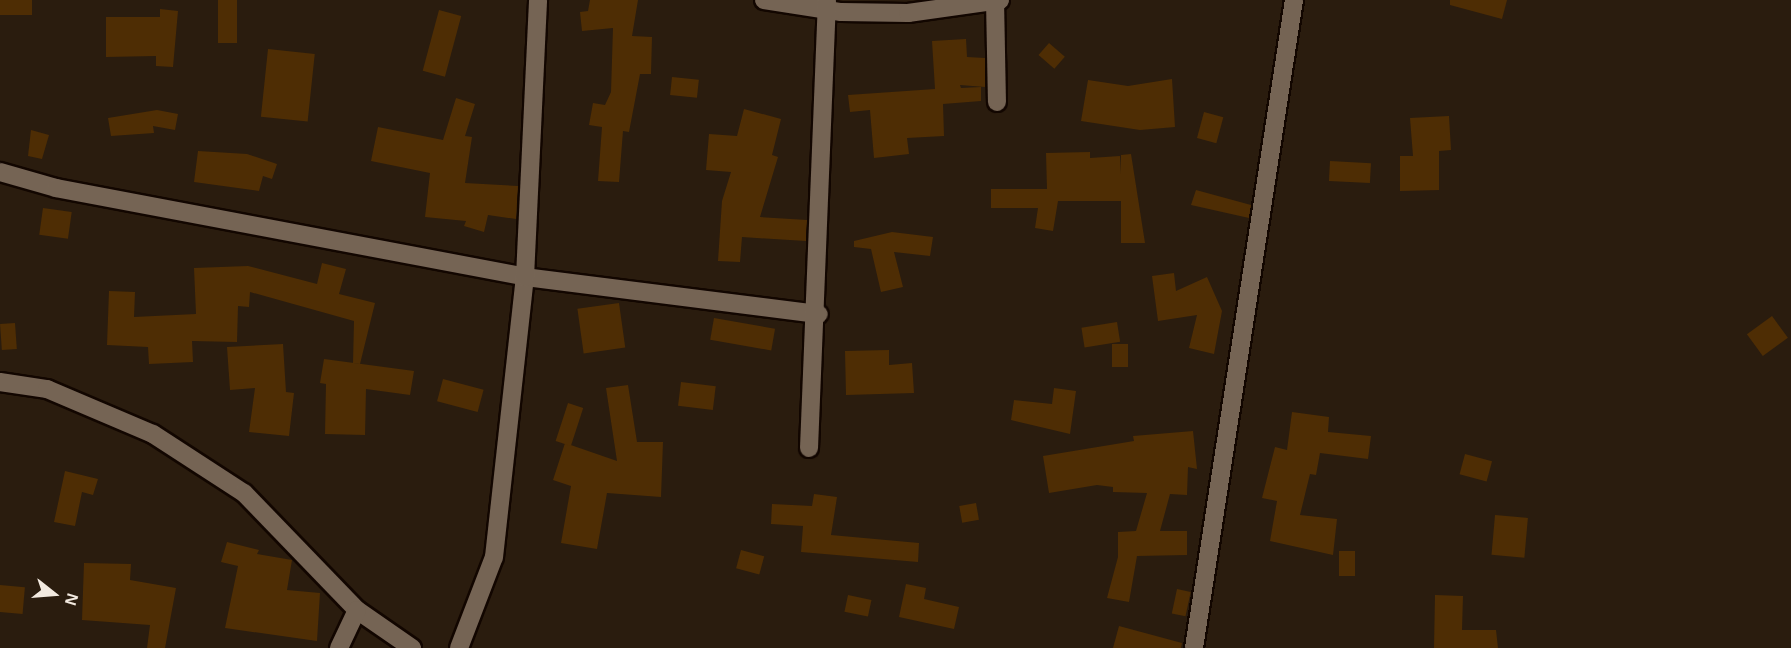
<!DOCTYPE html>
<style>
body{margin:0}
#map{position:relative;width:1791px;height:648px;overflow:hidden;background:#2a1c0e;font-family:Arial,sans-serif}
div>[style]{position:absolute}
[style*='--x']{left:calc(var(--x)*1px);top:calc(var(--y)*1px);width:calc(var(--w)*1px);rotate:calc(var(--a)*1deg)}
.building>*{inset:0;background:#4e2d04;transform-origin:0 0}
.roads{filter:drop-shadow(2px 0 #120600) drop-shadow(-2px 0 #120600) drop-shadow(0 2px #120600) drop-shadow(0 -2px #120600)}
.street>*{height:18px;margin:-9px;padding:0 9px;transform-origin:9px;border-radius:9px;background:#756454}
span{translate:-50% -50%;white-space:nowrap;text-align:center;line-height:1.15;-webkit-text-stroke:6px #2a1c0e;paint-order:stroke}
.north{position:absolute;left:24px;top:564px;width:60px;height:60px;-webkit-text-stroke:4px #2a1c0e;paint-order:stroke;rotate:107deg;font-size:16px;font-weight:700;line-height:24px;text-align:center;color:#f2e9df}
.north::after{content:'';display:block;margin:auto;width:21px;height:27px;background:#f2e9df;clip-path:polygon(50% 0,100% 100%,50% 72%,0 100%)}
</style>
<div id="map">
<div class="building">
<i style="left:0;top:0;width:32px;height:15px"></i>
<i style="left:218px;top:0;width:19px;height:43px"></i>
<i style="clip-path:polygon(590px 0,638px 0,632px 36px,652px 37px,651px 74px,640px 74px,629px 132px,623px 131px,619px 182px,598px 181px,602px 127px,589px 125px,593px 103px,605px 105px,611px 92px,613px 28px,582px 31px,580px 12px,588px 11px)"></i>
<i style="clip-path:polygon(1450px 0,1507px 0,1502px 19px,1450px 5px)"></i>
<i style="clip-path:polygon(160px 9px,178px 11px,173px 67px,156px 66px,156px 56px,106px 57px,106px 17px,160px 17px)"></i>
<i style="left:439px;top:10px;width:23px;height:63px;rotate:15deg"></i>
<i style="clip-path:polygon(966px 39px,967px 57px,985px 58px,985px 87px,960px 85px,961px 88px,981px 87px,981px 101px,943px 104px,944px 136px,907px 138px,909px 154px,874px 158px,870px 110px,850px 112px,848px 95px,935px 89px,932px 41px)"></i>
<i style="left:1049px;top:43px;width:21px;height:16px;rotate:41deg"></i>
<i style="left:268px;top:49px;width:47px;height:68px;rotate:6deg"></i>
<i style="left:672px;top:77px;width:27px;height:18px;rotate:6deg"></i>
<i style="clip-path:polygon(1172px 79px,1175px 127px,1140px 130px,1081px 121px,1088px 80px,1128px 86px)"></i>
<i style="clip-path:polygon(456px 98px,475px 104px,465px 136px,472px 137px,465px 183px,518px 186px,516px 219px,488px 215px,484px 232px,464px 226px,466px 221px,425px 217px,430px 173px,371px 161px,378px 127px,443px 140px)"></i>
<i style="clip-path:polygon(744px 109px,781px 119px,772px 155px,778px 157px,760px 217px,807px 220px,806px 241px,742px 237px,740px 262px,718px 261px,722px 201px,731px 172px,706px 170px,709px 134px,737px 136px)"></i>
<i style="clip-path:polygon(157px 110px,178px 114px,175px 130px,153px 126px,154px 133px,111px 136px,108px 118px)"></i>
<i style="left:1204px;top:112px;width:20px;height:27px;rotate:15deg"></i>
<i style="clip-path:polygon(1449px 116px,1451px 150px,1439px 151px,1439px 190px,1400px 191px,1400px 156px,1413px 156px,1410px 118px)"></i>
<i style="clip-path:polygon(31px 130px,49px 135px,42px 159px,28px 156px)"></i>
<i style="clip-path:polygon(198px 151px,247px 154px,277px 164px,272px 179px,263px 176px,259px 191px,194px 182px)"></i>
<i style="clip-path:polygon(1090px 152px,1090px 158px,1120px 156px,1121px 174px,1121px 155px,1131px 154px,1145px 243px,1121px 243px,1121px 201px,1058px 201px,1053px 231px,1035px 228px,1038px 208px,991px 208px,991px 189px,1047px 189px,1046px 153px)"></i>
<i style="left:1330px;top:161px;width:41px;height:20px;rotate:3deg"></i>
<i style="clip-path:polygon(1196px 190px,1251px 205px,1249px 218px,1191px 205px)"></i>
<i style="left:43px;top:208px;width:29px;height:27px;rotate:8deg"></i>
<i style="clip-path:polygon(892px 232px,933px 237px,930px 256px,894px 252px,903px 287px,881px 292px,871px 249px,854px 247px,854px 241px)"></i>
<i style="clip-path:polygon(322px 263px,346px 269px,339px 294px,375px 303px,360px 364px,353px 363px,354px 321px,250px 292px,249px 307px,238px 306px,237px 342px,192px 341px,193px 362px,149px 364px,148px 347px,107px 345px,109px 291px,135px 292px,134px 317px,196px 314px,194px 268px,248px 266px,317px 284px)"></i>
<i style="clip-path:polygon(1174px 273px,1176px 291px,1207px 277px,1222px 311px,1214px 354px,1189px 348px,1197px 315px,1158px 321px,1152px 276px)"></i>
<i style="left:619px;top:303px;width:45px;height:42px;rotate:82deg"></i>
<i style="left:1772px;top:316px;width:27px;height:31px;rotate:54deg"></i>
<i style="left:714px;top:318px;width:62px;height:22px;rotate:10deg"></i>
<i style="left:1117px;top:322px;width:20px;height:36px;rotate:81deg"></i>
<i style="left:15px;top:323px;width:26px;height:15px;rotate:86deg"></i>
<i style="clip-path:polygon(283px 344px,286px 392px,294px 393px,289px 436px,249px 432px,255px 388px,230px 390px,227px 347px)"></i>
<i style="left:1112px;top:344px;width:16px;height:23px"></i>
<i style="clip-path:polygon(889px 350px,889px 365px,912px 363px,914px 393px,846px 395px,845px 351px)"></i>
<i style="clip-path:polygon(324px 359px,414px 371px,410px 395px,366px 389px,365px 435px,325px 434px,326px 384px,320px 383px)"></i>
<i style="left:443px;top:379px;width:42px;height:23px;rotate:15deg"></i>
<i style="left:681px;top:382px;width:35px;height:24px;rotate:7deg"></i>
<i style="clip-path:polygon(628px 385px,637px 442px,663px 442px,661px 497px,607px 493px,597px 549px,561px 543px,571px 486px,553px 480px,565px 443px,617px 461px,606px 388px)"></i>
<i style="clip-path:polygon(1054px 388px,1076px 391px,1070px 434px,1011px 420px,1014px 400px,1052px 404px)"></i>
<i style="left:568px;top:403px;width:16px;height:40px;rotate:18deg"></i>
<i style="clip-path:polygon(1292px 412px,1329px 417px,1328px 432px,1371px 436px,1368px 459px,1320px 453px,1316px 475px,1310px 474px,1300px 515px,1337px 519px,1333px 555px,1270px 541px,1277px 501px,1262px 498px,1275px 447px,1287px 450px)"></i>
<i style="clip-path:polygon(1193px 431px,1197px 469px,1188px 467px,1187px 495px,1170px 494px,1160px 531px,1187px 531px,1187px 555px,1137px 556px,1129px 602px,1107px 598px,1118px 557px,1118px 532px,1136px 531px,1147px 493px,1113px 492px,1113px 487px,1097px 485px,1049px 493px,1043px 456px,1134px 441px,1133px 436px)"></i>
<i style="left:1465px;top:454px;width:28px;height:21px;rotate:15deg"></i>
<i style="clip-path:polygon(65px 471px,98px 479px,93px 495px,82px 492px,75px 526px,54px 522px)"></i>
<i style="clip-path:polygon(814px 494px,837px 497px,831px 535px,919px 543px,918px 562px,801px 552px,803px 526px,771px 524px,772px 504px,812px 506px)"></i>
<i style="left:976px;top:503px;width:17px;height:17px;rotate:80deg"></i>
<i style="left:1495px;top:515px;width:33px;height:40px;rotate:5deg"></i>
<i style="clip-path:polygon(227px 542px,259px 550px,257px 554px,292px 560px,287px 590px,320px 593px,317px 641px,225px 628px,238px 566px,221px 562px)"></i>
<i style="left:741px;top:550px;width:24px;height:19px;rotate:15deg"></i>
<i style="left:1339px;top:551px;width:16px;height:25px"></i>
<i style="clip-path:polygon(84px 563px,131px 564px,130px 580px,176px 588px,165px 648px,147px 648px,150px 625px,82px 620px)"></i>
<i style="clip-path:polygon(906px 584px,926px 588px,924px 599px,959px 607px,954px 629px,899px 617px)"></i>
<i style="left:0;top:585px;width:25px;height:27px;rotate:5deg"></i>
<i style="left:1177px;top:589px;width:14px;height:25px;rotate:12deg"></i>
<i style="left:848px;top:595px;width:24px;height:17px;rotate:12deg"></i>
<i style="clip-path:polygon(1435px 595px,1463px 596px,1462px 630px,1496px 630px,1498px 648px,1434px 648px)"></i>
<i style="clip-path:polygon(1119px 626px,1182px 643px,1181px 648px,1113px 648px)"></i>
</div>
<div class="roads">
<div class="street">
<i style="--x:764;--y:0;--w:78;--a:8.9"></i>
<i style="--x:841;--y:12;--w:67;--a:0.9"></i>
<i style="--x:908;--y:13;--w:93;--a:-8"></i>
<i style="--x:995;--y:0;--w:102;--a:88.9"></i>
<i style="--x:0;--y:172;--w:58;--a:15.9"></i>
<i style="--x:56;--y:188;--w:477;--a:10.7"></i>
<i style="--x:525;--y:277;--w:296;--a:7.2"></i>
<i style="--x:0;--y:382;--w:48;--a:8.5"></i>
<i style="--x:47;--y:389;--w:115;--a:23"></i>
<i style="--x:153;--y:434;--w:108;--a:33"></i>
<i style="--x:244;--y:493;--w:163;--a:46"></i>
<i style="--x:357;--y:610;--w:67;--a:34.6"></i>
<i style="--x:809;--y:448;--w:448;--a:-87.7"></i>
<i style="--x:339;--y:648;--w:42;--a:-64.7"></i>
<i style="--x:459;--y:648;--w:97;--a:-69"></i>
<i style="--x:494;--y:557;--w:282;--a:-83.7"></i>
<i style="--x:525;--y:277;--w:277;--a:-87.3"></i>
<i style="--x:1194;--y:648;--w:656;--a:-81.23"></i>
</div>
</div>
<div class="north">N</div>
</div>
